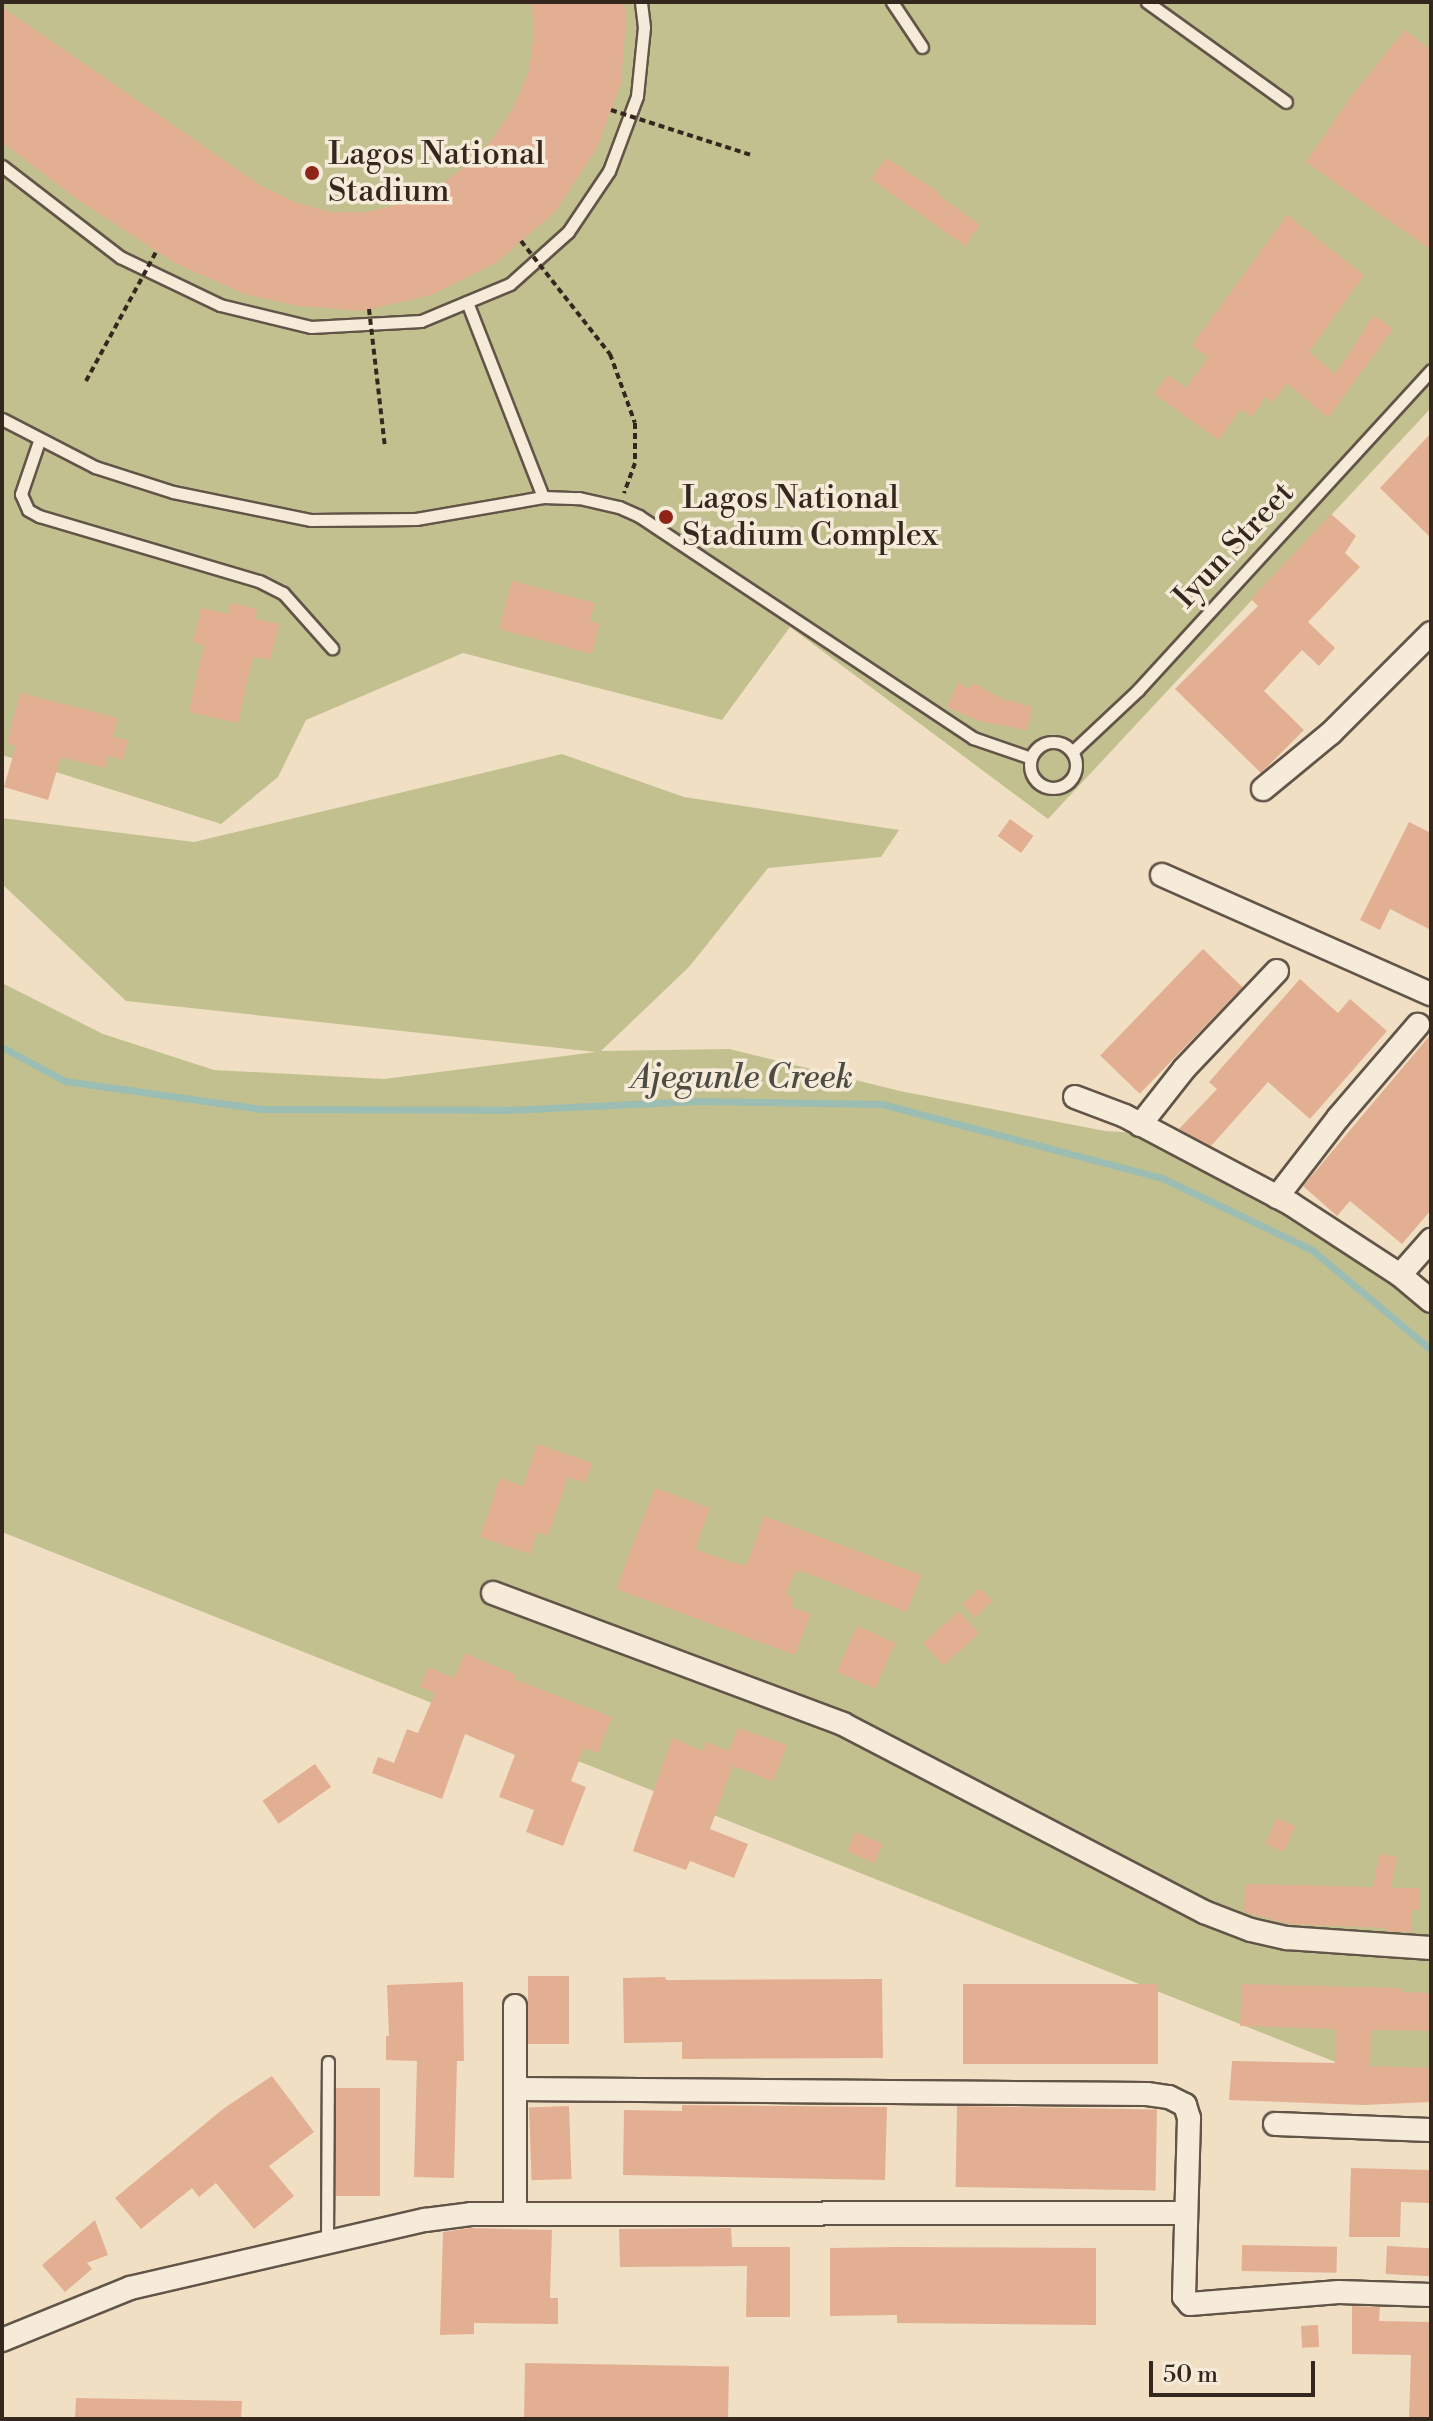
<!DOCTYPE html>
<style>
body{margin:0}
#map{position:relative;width:1433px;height:2421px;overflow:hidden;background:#f1dfc4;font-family:"Libre Bodoni",serif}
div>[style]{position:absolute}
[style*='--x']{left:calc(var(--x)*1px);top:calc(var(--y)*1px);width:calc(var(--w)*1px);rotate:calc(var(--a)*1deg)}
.green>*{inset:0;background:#c2c08f}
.stream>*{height:7px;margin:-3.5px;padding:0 3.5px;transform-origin:3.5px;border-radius:3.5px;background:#9bbdb3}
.building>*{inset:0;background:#e3af92;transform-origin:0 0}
.path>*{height:4px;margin-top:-2px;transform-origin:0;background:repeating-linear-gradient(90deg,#33271e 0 6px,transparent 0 10px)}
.roads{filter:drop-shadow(2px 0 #625548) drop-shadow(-2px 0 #625548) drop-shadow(0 2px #625548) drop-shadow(0 -2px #625548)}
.service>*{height:11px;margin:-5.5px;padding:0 5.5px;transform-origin:5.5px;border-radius:5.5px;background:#f6ead9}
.service>.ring{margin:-5.5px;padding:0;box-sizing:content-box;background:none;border:11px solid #f6ead9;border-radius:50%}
.minor>*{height:22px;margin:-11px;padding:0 11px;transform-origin:11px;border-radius:11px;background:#f6ead9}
.path-bridge>*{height:4px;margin-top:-2px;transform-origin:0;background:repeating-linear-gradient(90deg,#33271e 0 6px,transparent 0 10px)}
.dots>*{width:22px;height:22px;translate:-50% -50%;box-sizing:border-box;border:4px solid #f6ead9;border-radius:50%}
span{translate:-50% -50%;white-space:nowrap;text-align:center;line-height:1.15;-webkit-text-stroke:7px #f6ead9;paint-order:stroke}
.poi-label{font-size:32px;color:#33271e}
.left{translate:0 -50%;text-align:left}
.street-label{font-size:32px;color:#33271e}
.water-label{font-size:34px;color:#4d4c43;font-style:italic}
.frame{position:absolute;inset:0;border:4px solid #33271e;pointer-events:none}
.scale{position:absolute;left:1149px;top:2361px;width:166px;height:36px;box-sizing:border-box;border:4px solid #33271e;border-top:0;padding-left:10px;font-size:24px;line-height:28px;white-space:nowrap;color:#33271e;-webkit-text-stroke:6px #f6ead9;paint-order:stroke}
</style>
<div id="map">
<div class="green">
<i style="clip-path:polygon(2px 2px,1431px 2px,1431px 408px,1048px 819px,790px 627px,722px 720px,463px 653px,306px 720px,278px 777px,221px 824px,2px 755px)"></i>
<i style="clip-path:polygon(562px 754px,684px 797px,899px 830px,881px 857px,768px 868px,689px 967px,601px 1051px,729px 1049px,900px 1091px,1105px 1131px,1139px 1133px,1379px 1269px,1431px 1315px,1431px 2100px,2px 1532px,2px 983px,103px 1034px,214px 1070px,384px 1079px,596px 1052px,126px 1001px,2px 884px,2px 818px,194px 842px)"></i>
</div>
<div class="stream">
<i style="--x:2;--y:1047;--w:72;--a:28.4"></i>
<i style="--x:65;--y:1081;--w:199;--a:8.1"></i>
<i style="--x:262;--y:1109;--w:245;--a:0.2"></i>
<i style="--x:507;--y:1110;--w:190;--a:-2.7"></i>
<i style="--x:697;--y:1101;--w:185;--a:0.9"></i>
<i style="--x:882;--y:1104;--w:290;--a:14.8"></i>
<i style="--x:1162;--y:1178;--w:166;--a:25.6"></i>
<i style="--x:1312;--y:1250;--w:155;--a:40"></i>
</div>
<div class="building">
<i style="clip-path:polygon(532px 2px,624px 2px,626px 20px,621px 83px,598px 146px,556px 211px,496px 263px,431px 295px,362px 311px,299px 306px,244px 294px,175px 263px,78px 200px,2px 142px,2px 7px,260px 185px,297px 203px,331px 212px,366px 212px,396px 205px,433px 191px,465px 166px,493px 138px,514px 107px,529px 70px,534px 34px)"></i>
<i style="clip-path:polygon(1405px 30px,1431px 50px,1431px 250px,1306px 162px,1352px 95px)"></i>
<i style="clip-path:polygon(886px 158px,939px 192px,937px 194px,980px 225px,965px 246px,871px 179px)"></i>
<i style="clip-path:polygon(1287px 215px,1364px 275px,1309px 352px,1335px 374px,1374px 315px,1393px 329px,1328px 418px,1287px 383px,1273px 402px,1265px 397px,1252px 417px,1240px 409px,1219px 440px,1154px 394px,1168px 375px,1186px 388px,1208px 357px,1192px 345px)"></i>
<i style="clip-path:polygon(1431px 433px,1431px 538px,1380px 488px)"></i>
<i style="clip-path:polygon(1331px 514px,1356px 536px,1345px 553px,1360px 567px,1308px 622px,1335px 648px,1319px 666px,1302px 650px,1264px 691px,1304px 730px,1261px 773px,1175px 689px,1258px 606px,1251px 599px)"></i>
<i style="clip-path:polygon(512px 581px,595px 603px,590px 621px,600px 624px,592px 654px,499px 629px)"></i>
<i style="clip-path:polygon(231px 603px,257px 609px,255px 619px,279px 624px,270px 660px,253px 657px,238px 723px,189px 712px,204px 645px,193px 642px,201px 608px,228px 614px)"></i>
<i style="clip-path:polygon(958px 682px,970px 689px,973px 683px,1008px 702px,1009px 700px,1032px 707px,1027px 730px,979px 721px,947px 707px)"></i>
<i style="clip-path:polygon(20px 693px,118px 718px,113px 737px,128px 740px,123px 760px,108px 756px,105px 768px,61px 757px,48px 800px,4px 787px,16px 746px,7px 743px)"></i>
<i style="left:1010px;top:819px;width:29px;height:21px;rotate:36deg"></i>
<i style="clip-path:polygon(1409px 822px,1431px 833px,1431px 930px,1390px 909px,1380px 930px,1360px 920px)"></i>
<i style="left:1203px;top:949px;width:55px;height:148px;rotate:44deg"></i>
<i style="clip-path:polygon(1300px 979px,1338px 1013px,1350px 999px,1387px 1031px,1310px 1119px,1268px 1082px,1211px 1146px,1179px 1129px,1217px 1089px,1209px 1082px)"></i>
<i style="clip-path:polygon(1431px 1034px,1431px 1210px,1402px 1244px,1350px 1201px,1337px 1216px,1303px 1186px)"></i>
<i style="clip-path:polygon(537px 1444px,592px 1463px,585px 1483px,568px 1477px,548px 1536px,537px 1532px,530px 1554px,480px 1537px,500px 1478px,523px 1486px)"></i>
<i style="clip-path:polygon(655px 1488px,710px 1508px,695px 1549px,734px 1563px,747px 1565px,764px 1516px,921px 1575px,907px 1612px,804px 1572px,795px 1572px,786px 1595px,794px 1598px,791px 1607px,811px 1614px,795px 1655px,616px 1589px)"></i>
<i style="left:980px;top:1588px;width:18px;height:24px;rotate:47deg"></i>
<i style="left:959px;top:1611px;width:30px;height:48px;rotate:48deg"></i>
<i style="left:857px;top:1626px;width:42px;height:50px;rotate:24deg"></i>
<i style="clip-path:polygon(465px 1653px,516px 1675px,514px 1679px,612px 1717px,598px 1753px,584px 1748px,571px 1781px,586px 1787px,563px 1846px,526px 1832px,534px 1810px,499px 1797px,515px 1755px,465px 1734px,442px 1799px,372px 1773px,378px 1757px,394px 1763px,407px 1729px,418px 1733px,435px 1693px,420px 1687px,429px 1667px,454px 1678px)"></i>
<i style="clip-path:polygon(738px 1728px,787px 1745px,773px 1781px,733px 1766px,710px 1829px,748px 1844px,734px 1878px,690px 1861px,686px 1870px,633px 1851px,672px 1738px,703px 1751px,706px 1742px,729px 1751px)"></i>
<i style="left:315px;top:1764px;width:28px;height:64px;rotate:55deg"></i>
<i style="left:1277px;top:1818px;width:20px;height:28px;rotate:24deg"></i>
<i style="left:855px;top:1832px;width:30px;height:21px;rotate:23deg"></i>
<i style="clip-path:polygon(1379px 1854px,1397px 1857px,1391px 1888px,1420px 1888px,1420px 1910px,1412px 1910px,1412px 1932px,1386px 1931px,1386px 1928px,1289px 1924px,1244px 1912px,1245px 1884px,1373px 1887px)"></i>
<i style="left:528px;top:1976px;width:41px;height:68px"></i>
<i style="clip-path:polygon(665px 1977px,666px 1980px,882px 1979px,883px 2058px,682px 2059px,682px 2042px,624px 2043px,623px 1978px)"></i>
<i style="clip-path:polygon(463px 1982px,464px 2061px,457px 2061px,454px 2178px,414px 2177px,417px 2061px,386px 2060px,386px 2036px,389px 2036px,387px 1985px)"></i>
<i style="left:1158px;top:1984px;width:80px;height:195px;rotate:90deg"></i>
<i style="clip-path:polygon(1242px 1984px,1402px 1988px,1402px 1992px,1431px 1993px,1431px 2031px,1371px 2030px,1370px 2066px,1431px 2068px,1431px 2102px,1363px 2105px,1229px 2100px,1232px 2061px,1335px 2063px,1336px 2029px,1240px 2026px)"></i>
<i style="clip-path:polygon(272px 2076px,314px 2132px,269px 2166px,294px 2196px,254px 2229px,216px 2183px,199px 2197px,192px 2188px,141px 2229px,115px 2198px,223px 2109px)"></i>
<i style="left:336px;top:2088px;width:44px;height:108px"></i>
<i style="clip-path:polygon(682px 2105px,887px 2107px,885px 2180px,623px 2175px,624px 2110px,682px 2111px)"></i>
<i style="left:569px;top:2106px;width:73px;height:40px;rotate:88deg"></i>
<i style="left:957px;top:2106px;width:200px;height:81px;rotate:1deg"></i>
<i style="clip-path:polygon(1351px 2168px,1431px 2170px,1431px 2203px,1401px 2202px,1400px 2237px,1349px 2237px)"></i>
<i style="clip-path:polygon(95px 2220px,108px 2255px,87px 2263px,92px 2269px,65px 2292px,42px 2265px)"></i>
<i style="clip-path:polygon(471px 2228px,552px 2230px,550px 2298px,558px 2298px,558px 2324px,474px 2323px,474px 2334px,440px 2335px,443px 2232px)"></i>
<i style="clip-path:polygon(731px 2228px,732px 2247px,790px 2247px,790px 2317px,746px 2317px,747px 2266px,620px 2267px,619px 2229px)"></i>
<i style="left:1242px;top:2245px;width:95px;height:26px;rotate:1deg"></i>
<i style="left:1387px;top:2246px;width:44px;height:28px;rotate:3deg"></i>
<i style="clip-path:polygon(898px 2247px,1096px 2248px,1096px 2325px,897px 2323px,897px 2315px,830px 2316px,830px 2248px)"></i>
<i style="clip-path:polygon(1352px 2306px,1380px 2307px,1379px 2321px,1431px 2322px,1431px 2419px,1409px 2419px,1411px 2355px,1352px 2354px)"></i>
<i style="left:1318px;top:2325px;width:22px;height:17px;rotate:87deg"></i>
<i style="left:525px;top:2363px;width:204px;height:56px;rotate:1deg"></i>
<i style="clip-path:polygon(76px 2398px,242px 2401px,241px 2419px,75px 2419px)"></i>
</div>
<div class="path">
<i style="--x:610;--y:354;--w:73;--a:70.1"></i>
<i style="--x:635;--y:423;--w:40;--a:90"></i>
<i style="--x:635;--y:463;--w:32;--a:110"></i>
</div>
<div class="roads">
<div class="service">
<i style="--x:892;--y:2;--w:54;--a:56.3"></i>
<i style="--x:1147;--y:2;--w:171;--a:35.7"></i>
<i style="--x:2;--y:166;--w:149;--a:37.6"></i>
<i style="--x:120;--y:257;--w:111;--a:25.6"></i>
<i style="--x:220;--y:305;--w:94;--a:13.6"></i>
<i style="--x:311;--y:327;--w:110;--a:-3.1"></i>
<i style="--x:421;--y:321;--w:96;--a:-22.6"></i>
<i style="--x:510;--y:284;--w:78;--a:-41.9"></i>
<i style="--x:568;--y:232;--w:73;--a:-56.1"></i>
<i style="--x:609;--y:171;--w:80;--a:-69.5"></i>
<i style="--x:637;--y:96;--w:69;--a:-84.2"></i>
<i style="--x:644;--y:27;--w:25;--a:-97"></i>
<i style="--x:467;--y:302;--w:209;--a:68.7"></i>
<i style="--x:2;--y:419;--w:105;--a:27.3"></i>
<i style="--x:95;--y:467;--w:82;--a:17.8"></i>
<i style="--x:173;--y:492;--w:141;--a:11.5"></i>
<i style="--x:311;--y:520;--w:105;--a:-0.5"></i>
<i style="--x:416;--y:519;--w:129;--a:-9.8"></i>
<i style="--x:543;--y:497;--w:36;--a:2"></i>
<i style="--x:579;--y:498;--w:41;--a:12.7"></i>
<i style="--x:619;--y:507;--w:22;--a:24"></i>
<i style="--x:639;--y:516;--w:401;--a:33.6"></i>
<i style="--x:973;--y:738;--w:61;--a:19"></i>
<i style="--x:39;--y:441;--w:56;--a:108.8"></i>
<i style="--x:21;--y:494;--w:17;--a:66"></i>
<i style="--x:28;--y:510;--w:13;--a:29"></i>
<i style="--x:39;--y:516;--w:229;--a:16.5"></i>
<i style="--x:259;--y:581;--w:27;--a:27"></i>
<i style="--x:283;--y:593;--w:74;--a:48.3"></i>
<i class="ring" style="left:1030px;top:742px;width:35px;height:35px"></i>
<i style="--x:1072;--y:752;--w:91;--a:-43.2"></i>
<i style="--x:1138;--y:690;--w:434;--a:-47.5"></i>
<i style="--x:327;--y:2242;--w:180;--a:-89.7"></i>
</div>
<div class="minor">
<i style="--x:1263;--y:789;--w:88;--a:-39.5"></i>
<i style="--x:1331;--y:733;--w:141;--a:-45"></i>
<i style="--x:1162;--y:875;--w:294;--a:23.9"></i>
<i style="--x:1075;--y:1097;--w:53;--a:20.8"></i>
<i style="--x:1125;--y:1116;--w:188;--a:27.9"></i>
<i style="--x:1291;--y:1204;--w:130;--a:33.1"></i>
<i style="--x:1400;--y:1275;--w:40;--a:40"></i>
<i style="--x:1140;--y:1125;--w:71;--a:-51.8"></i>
<i style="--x:1184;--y:1069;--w:135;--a:-46.5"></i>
<i style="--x:1277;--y:1197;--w:100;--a:-52.3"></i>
<i style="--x:1338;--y:1118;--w:123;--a:-49.3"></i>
<i style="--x:1400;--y:1275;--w:47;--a:-48.5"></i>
<i style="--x:493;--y:1593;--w:374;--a:20.5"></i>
<i style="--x:843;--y:1724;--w:407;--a:27.5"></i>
<i style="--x:1204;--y:1912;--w:50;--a:21"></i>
<i style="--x:1251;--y:1930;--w:37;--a:13"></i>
<i style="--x:1287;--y:1938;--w:144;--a:4"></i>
<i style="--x:515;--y:2089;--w:632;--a:0.45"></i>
<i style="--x:1147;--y:2094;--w:22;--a:8"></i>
<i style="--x:1169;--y:2097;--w:18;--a:27"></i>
<i style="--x:1185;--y:2105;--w:14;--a:73"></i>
<i style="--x:1189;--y:2118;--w:179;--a:91.6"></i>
<i style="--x:1184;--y:2297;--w:9;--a:49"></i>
<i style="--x:1190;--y:2304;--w:149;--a:-4.6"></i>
<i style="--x:1339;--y:2292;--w:92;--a:1.9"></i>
<i style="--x:1275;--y:2124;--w:156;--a:2.2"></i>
<i style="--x:515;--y:2212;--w:206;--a:-90"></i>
<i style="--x:2;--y:2340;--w:138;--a:-22.1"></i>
<i style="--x:130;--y:2288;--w:303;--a:-13"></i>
<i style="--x:425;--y:2220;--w:46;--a:-7.4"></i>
<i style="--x:471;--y:2214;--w:714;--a:-0.08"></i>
</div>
</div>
<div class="path-bridge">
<i style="--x:611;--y:110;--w:150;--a:17.8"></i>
<i style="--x:521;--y:241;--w:144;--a:51.8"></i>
<i style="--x:369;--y:309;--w:140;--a:83.4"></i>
<i style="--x:86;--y:381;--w:149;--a:-61.5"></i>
</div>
<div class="dots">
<i style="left:312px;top:173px;background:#8f2418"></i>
<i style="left:666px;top:517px;background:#8f2418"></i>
</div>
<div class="poi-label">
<span class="left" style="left:328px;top:173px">Lagos National<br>Stadium</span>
<span class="left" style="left:682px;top:517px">Lagos National<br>Stadium Complex</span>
</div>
<div class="street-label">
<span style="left:1234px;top:545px;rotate:-47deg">Iyun Street</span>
</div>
<div class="water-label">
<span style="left:742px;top:1079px">Ajegunle Creek</span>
</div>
<div class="frame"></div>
<div class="scale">50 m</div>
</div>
